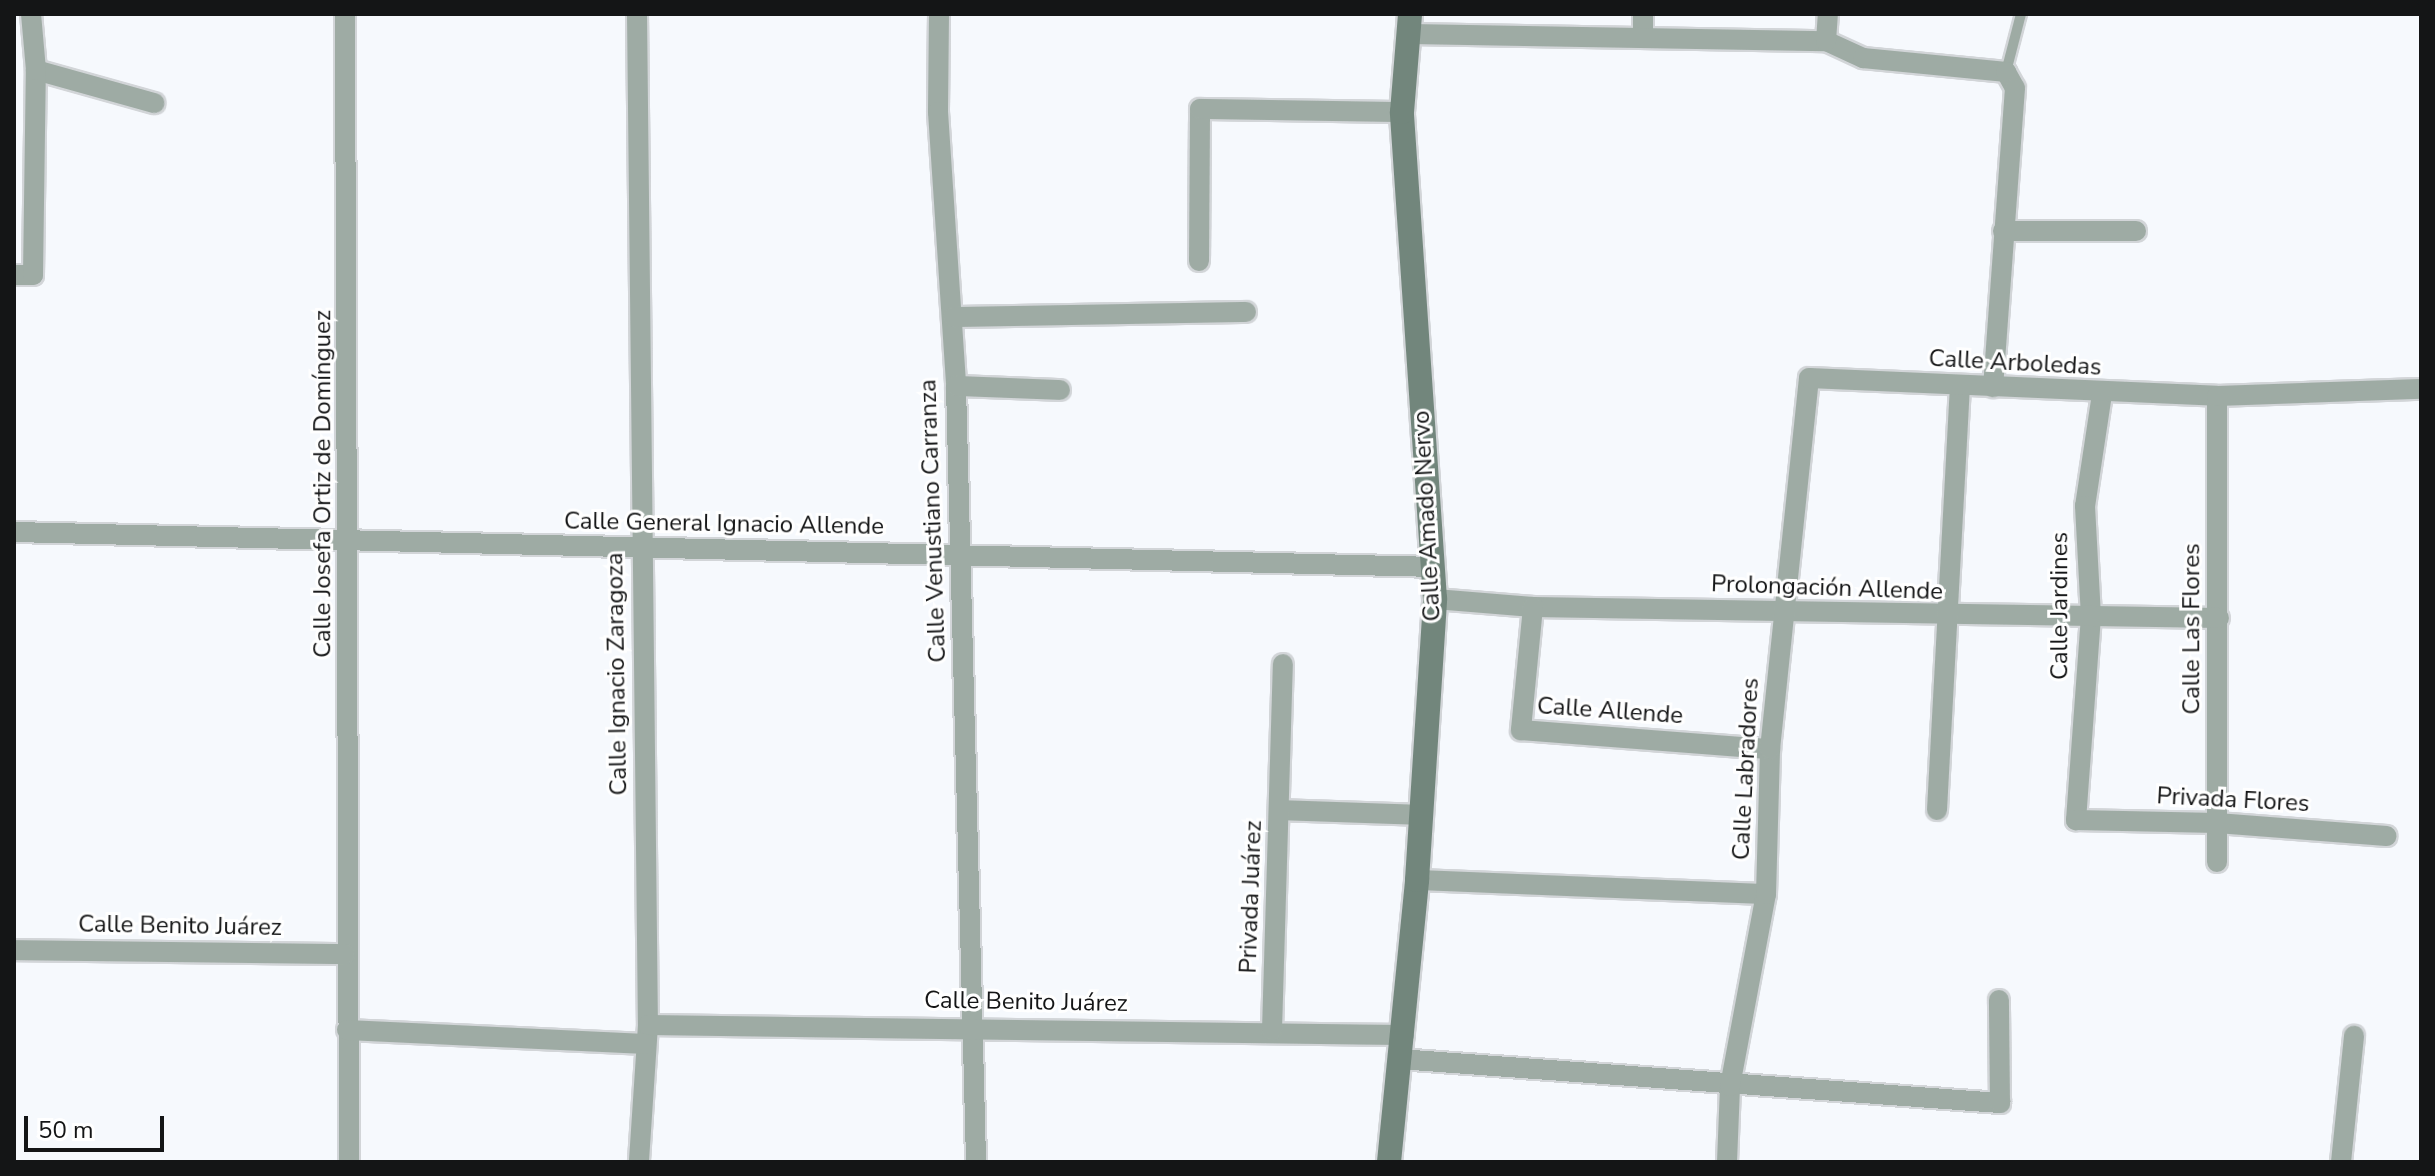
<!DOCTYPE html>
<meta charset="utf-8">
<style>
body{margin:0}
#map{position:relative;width:2435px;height:1176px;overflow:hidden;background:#f6f9fd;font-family:"Nunito Sans",sans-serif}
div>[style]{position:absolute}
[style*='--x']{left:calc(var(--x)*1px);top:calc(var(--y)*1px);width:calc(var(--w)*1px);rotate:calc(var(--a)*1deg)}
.roads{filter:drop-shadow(2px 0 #d2d5d8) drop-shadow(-2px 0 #d2d5d8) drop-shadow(0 2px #d2d5d8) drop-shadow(0 -2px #d2d5d8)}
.lane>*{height:10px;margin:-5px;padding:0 5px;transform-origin:5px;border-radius:5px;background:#9eaba4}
.street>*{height:20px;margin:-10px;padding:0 10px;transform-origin:10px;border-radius:10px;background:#9eaba4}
.secondary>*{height:24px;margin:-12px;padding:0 12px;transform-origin:12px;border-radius:12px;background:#72867c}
span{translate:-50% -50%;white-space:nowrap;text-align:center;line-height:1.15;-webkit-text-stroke:6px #fff;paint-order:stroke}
.street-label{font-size:24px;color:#141516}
.frame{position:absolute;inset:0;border:16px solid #141516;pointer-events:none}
.scale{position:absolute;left:24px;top:1116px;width:140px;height:36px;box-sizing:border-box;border:4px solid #141516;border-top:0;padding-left:10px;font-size:24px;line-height:28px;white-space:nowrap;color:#141516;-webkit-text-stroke:6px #fff;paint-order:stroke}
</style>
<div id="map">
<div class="roads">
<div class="lane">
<i style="--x:2006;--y:72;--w:60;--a:-75.5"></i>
</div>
<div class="street">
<i style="--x:345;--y:14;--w:1148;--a:89.8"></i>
<i style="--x:637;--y:14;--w:1011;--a:89.38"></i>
<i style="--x:648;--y:1025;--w:137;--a:93.8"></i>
<i style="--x:939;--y:14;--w:98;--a:90.6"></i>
<i style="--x:938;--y:112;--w:275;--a:86.2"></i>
<i style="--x:956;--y:386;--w:776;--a:88.52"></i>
<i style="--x:1643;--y:14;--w:24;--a:90"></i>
<i style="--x:1410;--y:34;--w:416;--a:1"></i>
<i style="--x:1826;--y:41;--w:41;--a:24.7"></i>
<i style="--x:1863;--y:58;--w:144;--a:5.6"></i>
<i style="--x:2006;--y:72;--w:18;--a:61"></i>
<i style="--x:2015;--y:88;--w:300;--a:94.2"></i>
<i style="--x:1826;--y:41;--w:27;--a:-86"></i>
<i style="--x:36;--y:70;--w:123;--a:15.6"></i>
<i style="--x:2003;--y:231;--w:133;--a:0"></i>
<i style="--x:1199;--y:261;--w:152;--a:-89.6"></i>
<i style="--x:1200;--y:109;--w:202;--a:0.9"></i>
<i style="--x:14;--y:275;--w:19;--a:0"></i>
<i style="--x:33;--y:275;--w:205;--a:-89.2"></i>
<i style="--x:36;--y:70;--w:56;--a:-95.1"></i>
<i style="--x:953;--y:317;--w:293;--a:-1"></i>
<i style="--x:956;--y:386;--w:104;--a:2.2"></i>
<i style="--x:2102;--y:394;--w:113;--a:98.6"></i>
<i style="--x:2085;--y:506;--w:110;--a:86.9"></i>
<i style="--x:2091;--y:616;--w:205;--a:94.2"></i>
<i style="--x:2076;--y:820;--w:141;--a:1.2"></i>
<i style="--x:2217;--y:823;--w:170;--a:4.4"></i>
<i style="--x:2217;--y:396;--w:466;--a:90"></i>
<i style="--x:14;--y:532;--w:1418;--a:1.41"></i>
<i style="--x:1435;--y:599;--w:98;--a:4.7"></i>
<i style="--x:1533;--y:607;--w:686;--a:0.92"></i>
<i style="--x:1533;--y:607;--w:124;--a:95.6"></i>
<i style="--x:1521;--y:730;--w:250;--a:4.4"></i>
<i style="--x:1280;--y:810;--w:141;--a:2"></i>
<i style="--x:1937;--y:810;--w:425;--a:-86.9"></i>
<i style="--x:1417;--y:880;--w:349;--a:2.3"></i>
<i style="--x:14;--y:950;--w:331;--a:0.7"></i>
<i style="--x:648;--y:1025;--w:756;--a:0.76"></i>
<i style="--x:347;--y:1030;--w:299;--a:2.7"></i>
<i style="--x:1272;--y:1030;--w:366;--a:-88.3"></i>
<i style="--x:1399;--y:1059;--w:603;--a:4.19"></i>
<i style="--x:2000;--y:1103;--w:103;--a:-90.6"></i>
<i style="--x:1727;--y:1162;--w:76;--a:-87.7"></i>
<i style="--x:1730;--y:1086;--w:195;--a:-79.4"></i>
<i style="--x:1766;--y:894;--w:145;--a:-88.4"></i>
<i style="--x:1770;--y:749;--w:373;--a:-84"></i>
<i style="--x:1809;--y:378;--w:408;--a:2.5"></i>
<i style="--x:2217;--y:396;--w:204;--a:-2"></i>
<i style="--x:2341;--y:1162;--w:127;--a:-84.1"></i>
</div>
<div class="secondary">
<i style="--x:1389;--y:1162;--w:283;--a:-84.3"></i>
<i style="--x:1417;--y:880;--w:282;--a:-86.3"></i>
<i style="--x:1435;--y:599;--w:488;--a:-93.9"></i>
<i style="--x:1402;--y:112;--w:98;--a:-85.3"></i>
</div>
</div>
<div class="street-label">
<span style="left:2015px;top:363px;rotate:3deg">Calle Arboledas</span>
<span style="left:323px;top:484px;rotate:-90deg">Calle Josefa Ortiz de Domínguez</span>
<span style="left:1427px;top:516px;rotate:-93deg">Calle Amado Nervo</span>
<span style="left:933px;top:521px;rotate:-92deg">Calle Venustiano Carranza</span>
<span style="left:724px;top:524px;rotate:1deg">Calle General Ignacio Allende</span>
<span style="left:1827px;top:588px;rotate:2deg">Prolongación Allende</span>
<span style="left:2060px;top:606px;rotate:-90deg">Calle Jardines</span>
<span style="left:2192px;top:629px;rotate:-90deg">Calle Las Flores</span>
<span style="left:617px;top:674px;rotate:-91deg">Calle Ignacio Zaragoza</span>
<span style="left:1610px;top:711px;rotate:4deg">Calle Allende</span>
<span style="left:1746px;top:769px;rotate:-87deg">Calle Labradores</span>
<span style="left:2233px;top:800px;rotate:3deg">Privada Flores</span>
<span style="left:1251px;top:897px;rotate:-88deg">Privada Juárez</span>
<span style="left:180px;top:926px;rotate:1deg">Calle Benito Juárez</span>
<span style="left:1026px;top:1002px;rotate:1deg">Calle Benito Juárez</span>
</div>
<div class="frame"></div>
<div class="scale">50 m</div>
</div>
